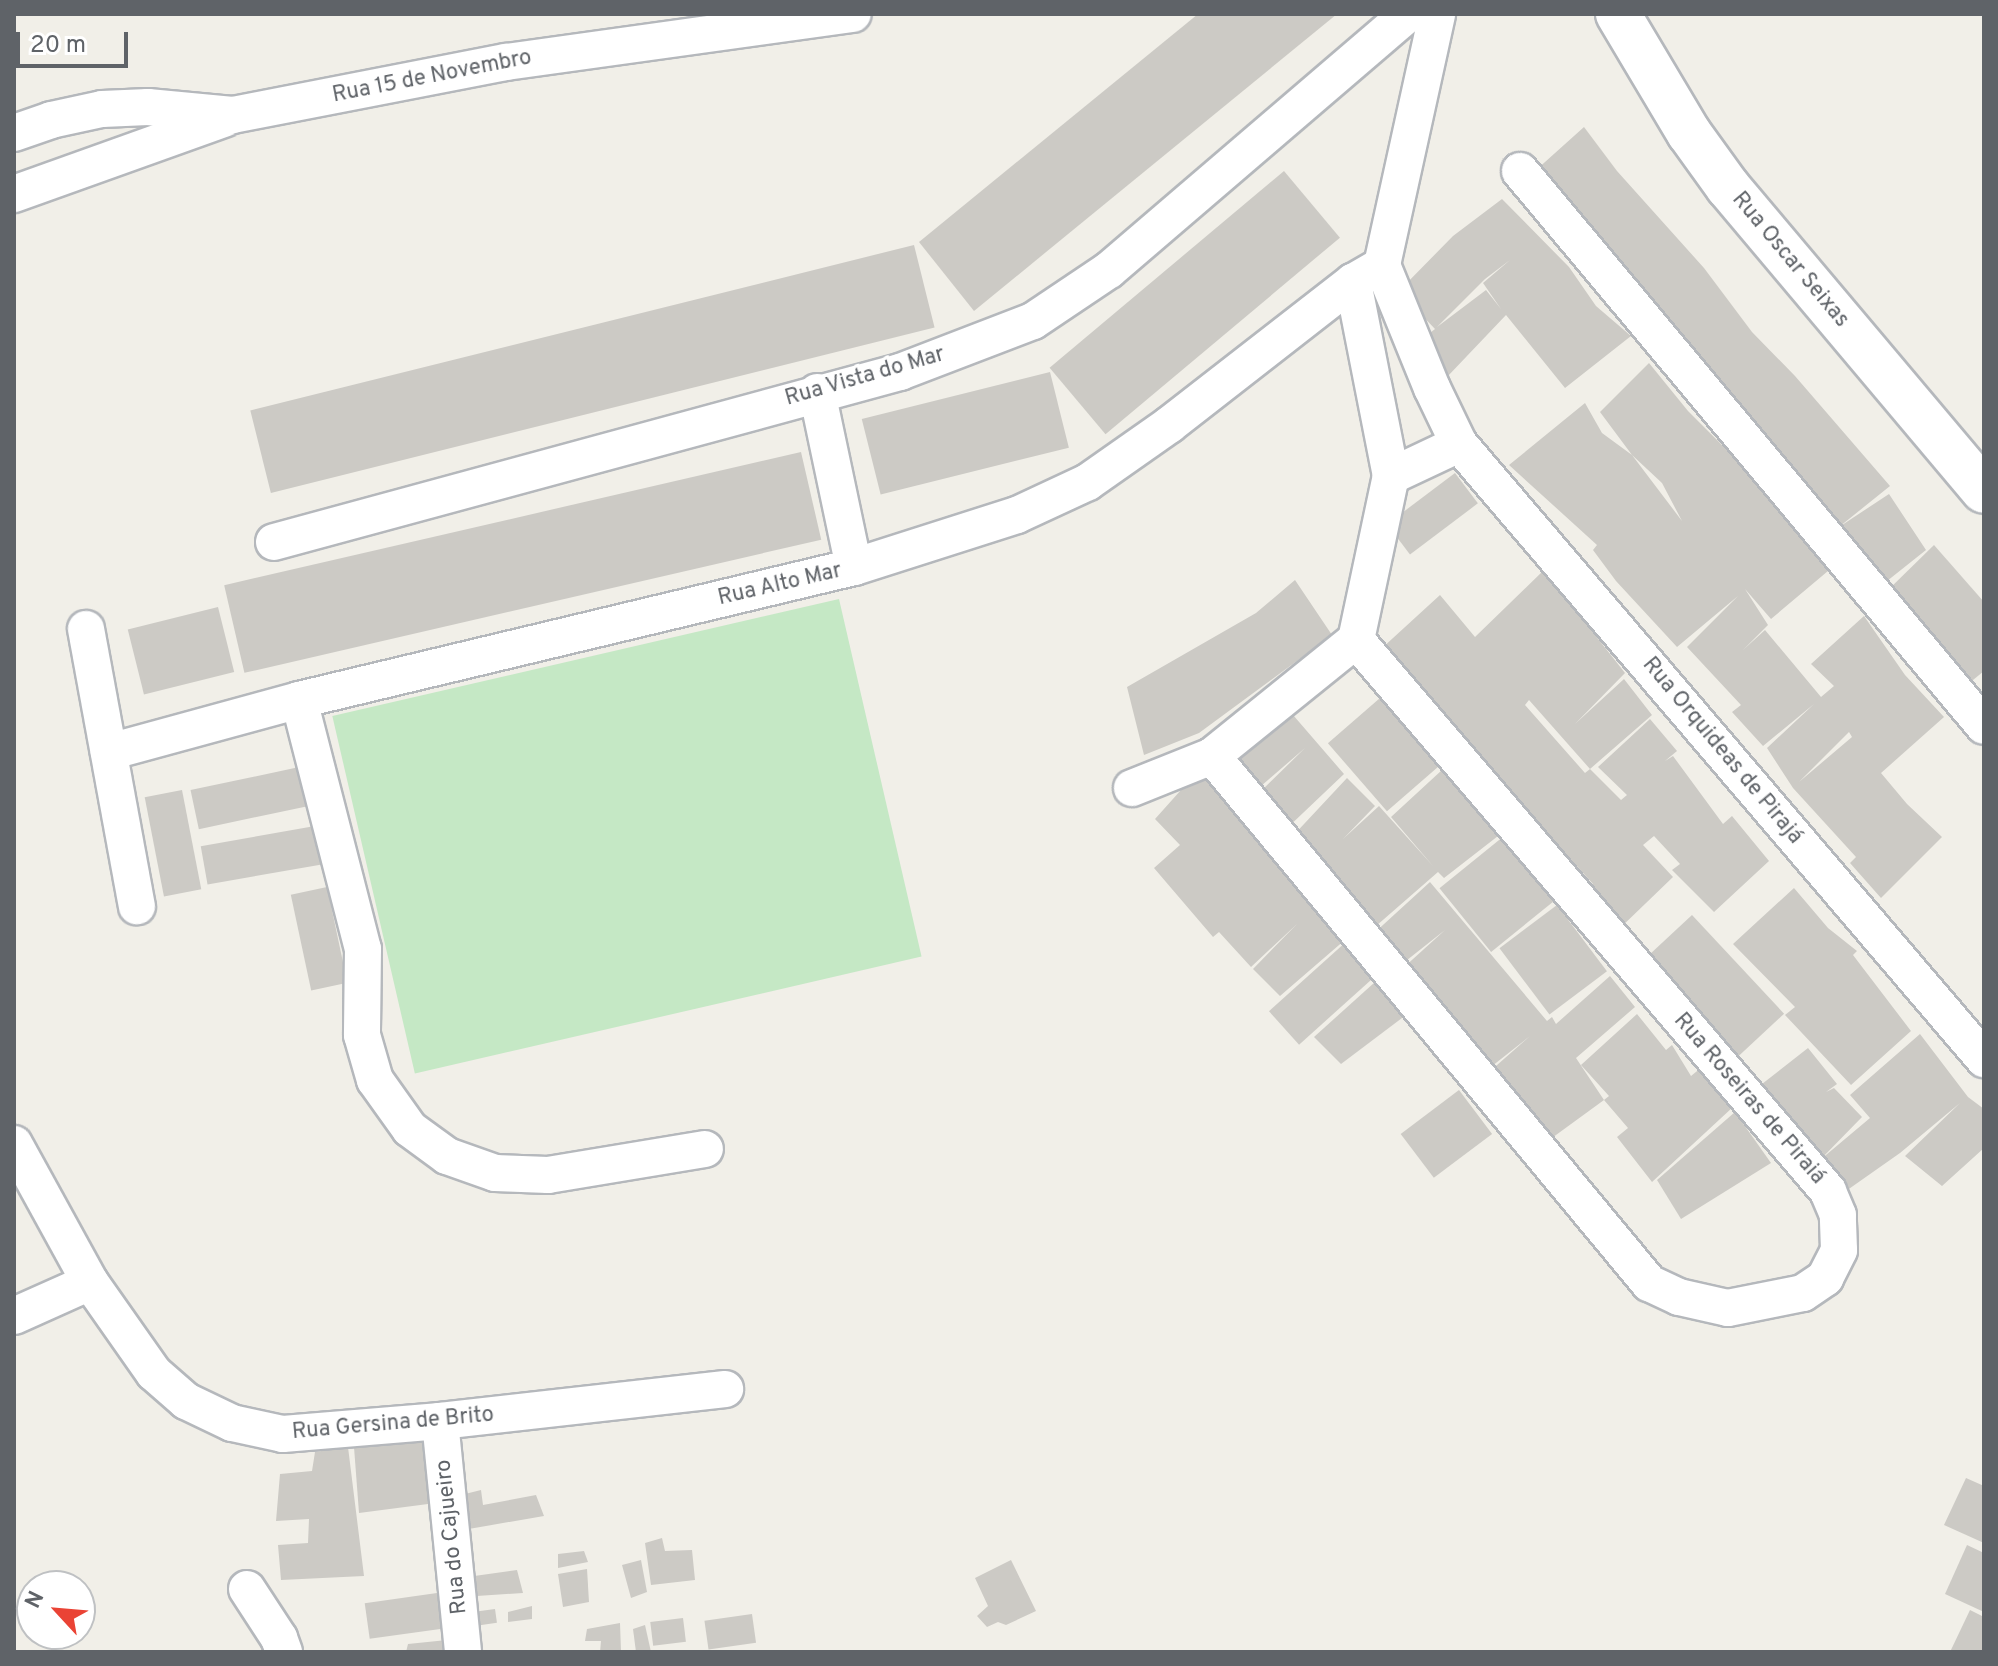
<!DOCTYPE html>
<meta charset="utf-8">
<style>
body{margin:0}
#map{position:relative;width:1998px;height:1666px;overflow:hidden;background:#f1efe8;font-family:Overpass,sans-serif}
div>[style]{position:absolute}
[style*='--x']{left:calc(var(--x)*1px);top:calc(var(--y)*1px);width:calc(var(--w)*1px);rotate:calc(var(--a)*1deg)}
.green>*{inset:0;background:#c5e8c5;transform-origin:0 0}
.building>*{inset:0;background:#cccac5;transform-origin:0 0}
.roads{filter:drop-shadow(2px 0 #b5b8bc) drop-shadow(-2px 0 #b5b8bc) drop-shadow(0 2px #b5b8bc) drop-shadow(0 -2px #b5b8bc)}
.minor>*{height:36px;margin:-18px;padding:0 18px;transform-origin:18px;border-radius:18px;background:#fff}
.secondary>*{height:44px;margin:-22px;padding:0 22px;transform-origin:22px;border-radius:22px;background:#fff}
span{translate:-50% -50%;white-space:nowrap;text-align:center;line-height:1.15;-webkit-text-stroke:6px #fff;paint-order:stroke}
.street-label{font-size:22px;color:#5f6368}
.frame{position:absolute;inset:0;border:16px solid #5f6368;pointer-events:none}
.north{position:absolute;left:16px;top:1570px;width:80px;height:80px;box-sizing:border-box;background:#fff;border:2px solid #bfc1c3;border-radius:50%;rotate:296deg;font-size:22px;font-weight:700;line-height:32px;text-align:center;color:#5f6368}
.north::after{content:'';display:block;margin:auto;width:28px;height:36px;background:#ea4335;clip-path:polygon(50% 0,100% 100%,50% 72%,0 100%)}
.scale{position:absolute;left:16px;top:32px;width:112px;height:36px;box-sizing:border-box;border:4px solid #5f6368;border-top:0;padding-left:10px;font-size:24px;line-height:28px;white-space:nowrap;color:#5f6368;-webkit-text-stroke:6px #fff;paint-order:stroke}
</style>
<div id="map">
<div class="green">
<i style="left:839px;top:599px;width:367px;height:520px;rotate:77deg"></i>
</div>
<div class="building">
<i style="clip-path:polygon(1198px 14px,1337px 14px,974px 311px,919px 242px)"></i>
<i style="clip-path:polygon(1584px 127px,1617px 171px,1704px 268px,1752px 332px,1795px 376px,1890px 486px,1839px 527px,1889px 494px,1926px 550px,1877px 589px,1535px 171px)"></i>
<i style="left:1284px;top:171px;width:87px;height:306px;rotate:50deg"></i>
<i style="clip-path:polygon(evenodd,1502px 199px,1569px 267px,1596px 306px,1631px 336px,1565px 388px,1506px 315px,1447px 377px,1416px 344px,1435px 329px,1399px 291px,1453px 236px,1502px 199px,1510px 260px,1483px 283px,1501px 309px,1486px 290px,1437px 327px,1485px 279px,1510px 260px)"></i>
<i style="left:914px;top:245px;width:85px;height:684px;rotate:76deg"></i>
<i style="clip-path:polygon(evenodd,1649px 363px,1688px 411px,1747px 470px,1828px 571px,1771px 619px,1745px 589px,1768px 625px,1743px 650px,1765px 630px,1821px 697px,1834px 686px,1811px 664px,1864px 616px,1905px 675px,1944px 717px,1881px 773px,1907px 804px,1942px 837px,1881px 898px,1850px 863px,1856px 857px,1793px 788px,1767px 748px,1814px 704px,1763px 746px,1732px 712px,1741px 705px,1687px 647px,1738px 596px,1677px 647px,1616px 581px,1593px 550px,1597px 545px,1509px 465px,1585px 403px,1602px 433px,1632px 455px,1682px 521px,1662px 483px,1632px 455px,1600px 412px,1649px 363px,1849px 732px,1852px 737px,1799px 782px,1849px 732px)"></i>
<i style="left:1050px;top:372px;width:78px;height:194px;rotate:76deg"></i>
<i style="left:801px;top:452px;width:90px;height:592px;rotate:77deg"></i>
<i style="left:1455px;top:473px;width:38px;height:85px;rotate:53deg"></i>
<i style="clip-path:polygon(1934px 545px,1984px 602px,1984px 671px,1962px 689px,1885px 593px)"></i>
<i style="clip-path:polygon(1544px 570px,1625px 673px,1575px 724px,1624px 679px,1652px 715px,1590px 769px,1529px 700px,1525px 705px,1585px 773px,1590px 769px,1621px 800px,1627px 795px,1598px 767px,1650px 719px,1677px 751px,1665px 761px,1673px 756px,1723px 824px,1732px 816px,1769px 861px,1714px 912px,1672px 870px,1680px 864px,1654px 836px,1643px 845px,1673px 877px,1618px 930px,1584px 893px,1593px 884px,1381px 649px,1440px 595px,1475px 637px)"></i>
<i style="clip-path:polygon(1295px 580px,1332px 635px,1199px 733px,1144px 755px,1127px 687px,1256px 613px)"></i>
<i style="left:218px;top:607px;width:67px;height:93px;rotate:76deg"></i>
<i style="left:1380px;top:698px;width:90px;height:69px;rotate:49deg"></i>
<i style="clip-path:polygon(1287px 708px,1344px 774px,1283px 832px,1255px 797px,1305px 748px,1253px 793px,1226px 764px)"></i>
<i style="left:304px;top:766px;width:40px;height:116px;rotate:78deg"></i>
<i style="clip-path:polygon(1442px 770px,1498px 836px,1444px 878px,1438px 872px,1368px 933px,1290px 839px,1347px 778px,1375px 806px,1343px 839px,1379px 806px,1433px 866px,1391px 817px)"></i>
<i style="clip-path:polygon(1198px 771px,1346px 939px,1280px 996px,1253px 969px,1297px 924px,1251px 967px,1219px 932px,1213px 937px,1154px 868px,1180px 845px,1155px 819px)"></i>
<i style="left:182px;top:790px;width:101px;height:38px;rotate:79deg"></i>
<i style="left:315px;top:826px;width:39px;height:116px;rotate:80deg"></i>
<i style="left:1504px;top:836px;width:82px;height:83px;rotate:51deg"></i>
<i style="clip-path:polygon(1430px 882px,1547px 1021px,1552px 1017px,1556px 1024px,1610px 976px,1635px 1007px,1576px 1058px,1604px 1100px,1609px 1096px,1581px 1065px,1637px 1014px,1666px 1050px,1672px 1045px,1691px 1076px,1702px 1067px,1733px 1107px,1652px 1182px,1617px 1137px,1628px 1128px,1604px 1100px,1545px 1143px,1488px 1073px,1530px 1036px,1482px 1074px,1402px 969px,1445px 930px,1397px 968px,1372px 935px)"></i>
<i style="left:327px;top:887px;width:98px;height:37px;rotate:78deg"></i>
<i style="clip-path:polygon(1794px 888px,1828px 928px,1857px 951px,1853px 955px,1911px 1031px,1851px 1085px,1785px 1015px,1795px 1007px,1733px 944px)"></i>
<i style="left:1557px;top:905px;width:83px;height:72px;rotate:53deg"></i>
<i style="left:1692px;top:915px;width:135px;height:72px;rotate:47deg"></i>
<i style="left:1347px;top:941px;width:45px;height:105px;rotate:48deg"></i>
<i style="clip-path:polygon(1375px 982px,1406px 1015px,1341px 1064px,1314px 1037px)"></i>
<i style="clip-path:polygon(1920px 1034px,1968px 1097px,1984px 1109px,1984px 1148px,1942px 1186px,1905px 1156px,1960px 1103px,1900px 1153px,1836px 1198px,1753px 1091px,1808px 1048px,1837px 1084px,1826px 1092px,1834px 1088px,1862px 1117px,1820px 1160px,1870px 1118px,1850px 1095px)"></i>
<i style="left:1459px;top:1090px;width:55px;height:73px;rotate:53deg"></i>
<i style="clip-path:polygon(1735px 1112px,1771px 1163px,1681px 1219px,1657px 1180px)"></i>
<i style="clip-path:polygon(430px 1435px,428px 1504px,359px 1513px,354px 1447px)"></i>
<i style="clip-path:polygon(348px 1447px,364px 1576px,281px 1580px,278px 1545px,308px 1543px,309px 1519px,276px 1521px,280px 1474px,312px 1471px,315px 1452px)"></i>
<i style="clip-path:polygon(1966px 1478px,1984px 1486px,1984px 1543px,1944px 1525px)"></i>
<i style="clip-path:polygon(481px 1490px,483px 1505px,536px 1495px,544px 1516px,457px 1531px,453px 1497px)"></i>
<i style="clip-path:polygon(662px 1538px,665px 1551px,692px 1550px,695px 1580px,651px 1585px,645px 1543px)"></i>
<i style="clip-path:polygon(1967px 1545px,1984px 1553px,1984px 1612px,1945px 1594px)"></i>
<i style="clip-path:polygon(584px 1551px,588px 1562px,558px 1568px,558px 1554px)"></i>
<i style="clip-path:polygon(641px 1560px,647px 1592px,631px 1598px,622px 1565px)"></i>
<i style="clip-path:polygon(1011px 1560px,1036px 1611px,1006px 1625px,998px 1622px,987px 1627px,977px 1616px,988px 1606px,975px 1578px)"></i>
<i style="clip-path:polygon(587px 1569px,589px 1602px,563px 1607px,558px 1574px)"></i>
<i style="clip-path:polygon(517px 1570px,523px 1593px,462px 1597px,460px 1578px)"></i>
<i style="left:437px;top:1593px;width:36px;height:73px;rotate:82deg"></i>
<i style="clip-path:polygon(532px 1606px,532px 1619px,508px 1622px,508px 1612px)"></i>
<i style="left:495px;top:1609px;width:14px;height:26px;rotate:82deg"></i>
<i style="clip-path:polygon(1970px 1610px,1984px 1617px,1984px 1652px,1950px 1652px)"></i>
<i style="left:752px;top:1614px;width:29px;height:48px;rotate:82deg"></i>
<i style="left:683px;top:1618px;width:24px;height:33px;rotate:83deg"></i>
<i style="clip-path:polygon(620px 1623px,621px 1652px,600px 1652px,601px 1641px,585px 1641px,587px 1629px)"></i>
<i style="clip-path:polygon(645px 1625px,651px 1652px,636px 1652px,633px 1629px)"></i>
<i style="clip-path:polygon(447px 1640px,448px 1652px,406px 1652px,408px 1644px)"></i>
</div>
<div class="roads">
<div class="minor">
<i style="--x:14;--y:133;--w:39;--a:-19"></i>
<i style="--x:51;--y:120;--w:52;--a:-12.2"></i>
<i style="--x:102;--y:109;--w:46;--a:-2.5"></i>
<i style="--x:148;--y:107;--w:85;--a:5.4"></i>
<i style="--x:233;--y:115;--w:278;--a:-11"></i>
<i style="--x:506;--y:62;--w:350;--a:-7.9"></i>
<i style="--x:1520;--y:171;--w:723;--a:50.1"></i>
<i style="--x:14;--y:194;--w:223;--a:-19.7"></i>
<i style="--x:1382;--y:265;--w:133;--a:67.9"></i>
<i style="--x:1432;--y:388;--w:62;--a:64.3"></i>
<i style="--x:1459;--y:444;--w:809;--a:49.51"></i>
<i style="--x:1382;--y:265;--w:257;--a:-77.6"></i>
<i style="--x:817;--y:392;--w:179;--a:78.1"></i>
<i style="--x:1391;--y:476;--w:75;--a:-25.2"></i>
<i style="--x:274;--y:542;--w:649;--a:-15.19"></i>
<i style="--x:900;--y:372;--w:142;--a:-21"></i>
<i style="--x:1033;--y:321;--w:92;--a:-33.9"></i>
<i style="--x:1109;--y:270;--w:394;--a:-40.6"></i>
<i style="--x:86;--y:629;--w:282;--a:79.6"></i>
<i style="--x:299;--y:700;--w:257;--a:75.6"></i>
<i style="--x:363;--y:949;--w:86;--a:90.7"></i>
<i style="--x:362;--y:1035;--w:47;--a:73.9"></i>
<i style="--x:375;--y:1080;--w:60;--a:54.5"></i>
<i style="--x:410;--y:1129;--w:46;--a:36.1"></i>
<i style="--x:447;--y:1156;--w:51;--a:19.5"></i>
<i style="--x:495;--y:1173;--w:53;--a:2.2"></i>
<i style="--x:548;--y:1175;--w:159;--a:-9.4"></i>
<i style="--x:109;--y:752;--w:197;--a:-15.3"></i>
<i style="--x:299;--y:700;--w:571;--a:-13.48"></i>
<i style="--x:854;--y:567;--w:171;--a:-17.7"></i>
<i style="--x:1017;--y:515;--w:78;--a:-24.9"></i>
<i style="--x:1088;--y:482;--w:99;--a:-35.1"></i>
<i style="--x:1169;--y:425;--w:233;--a:-37.9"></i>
<i style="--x:1353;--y:282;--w:34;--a:-30"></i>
<i style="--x:1212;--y:756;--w:685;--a:50.33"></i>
<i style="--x:1649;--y:1283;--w:33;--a:25"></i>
<i style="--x:1679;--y:1297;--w:50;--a:12.7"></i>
<i style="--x:1728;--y:1308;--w:76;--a:-11.3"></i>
<i style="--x:1803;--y:1293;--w:27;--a:-34"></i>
<i style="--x:1825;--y:1278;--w:31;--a:-63"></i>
<i style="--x:1839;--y:1250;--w:35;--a:-92"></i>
<i style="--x:1838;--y:1215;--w:26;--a:-113"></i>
<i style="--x:1828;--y:1191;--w:726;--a:-130.58"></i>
<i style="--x:1132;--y:788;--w:86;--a:-21.8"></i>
<i style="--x:1212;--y:756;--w:185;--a:-38.9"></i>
<i style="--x:1356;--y:640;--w:168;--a:-78"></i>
<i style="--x:1391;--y:476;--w:198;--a:-101.1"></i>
<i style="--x:14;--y:1144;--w:158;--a:61.2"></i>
<i style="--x:90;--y:1282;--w:111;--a:54.9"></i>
<i style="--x:154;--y:1373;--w:43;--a:41.2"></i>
<i style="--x:186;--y:1401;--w:51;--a:25.6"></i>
<i style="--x:232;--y:1423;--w:52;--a:12.2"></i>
<i style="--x:283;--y:1434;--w:158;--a:-4.7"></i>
<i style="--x:440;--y:1421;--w:287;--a:-6.4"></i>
<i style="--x:14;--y:1316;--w:83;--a:-24.1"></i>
<i style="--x:440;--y:1421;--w:232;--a:84.3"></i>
<i style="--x:247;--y:1589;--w:59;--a:56.9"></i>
<i style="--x:279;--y:1638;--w:15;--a:70"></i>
</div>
<div class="secondary">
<i style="--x:1618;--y:14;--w:139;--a:59.2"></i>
<i style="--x:1689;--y:133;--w:67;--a:54.2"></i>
<i style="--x:1728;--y:187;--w:397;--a:49.9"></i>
</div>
</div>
<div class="street-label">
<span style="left:432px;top:77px;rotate:-11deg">Rua 15 de Novembro</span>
<span style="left:1790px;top:260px;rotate:50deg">Rua Oscar Seixas</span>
<span style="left:865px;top:377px;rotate:-16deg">Rua Vista do Mar</span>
<span style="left:780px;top:585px;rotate:-13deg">Rua Alto Mar</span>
<span style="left:1722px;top:751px;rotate:50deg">Rua Orquideas de Pirajá</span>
<span style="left:1749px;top:1099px;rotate:49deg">Rua Roseiras de Piraiá</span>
<span style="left:393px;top:1424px;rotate:-5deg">Rua Gersina de Brito</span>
<span style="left:452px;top:1537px;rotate:-96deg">Rua do Cajueiro</span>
</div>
<div class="frame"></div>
<div class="north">N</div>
<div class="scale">20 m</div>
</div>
